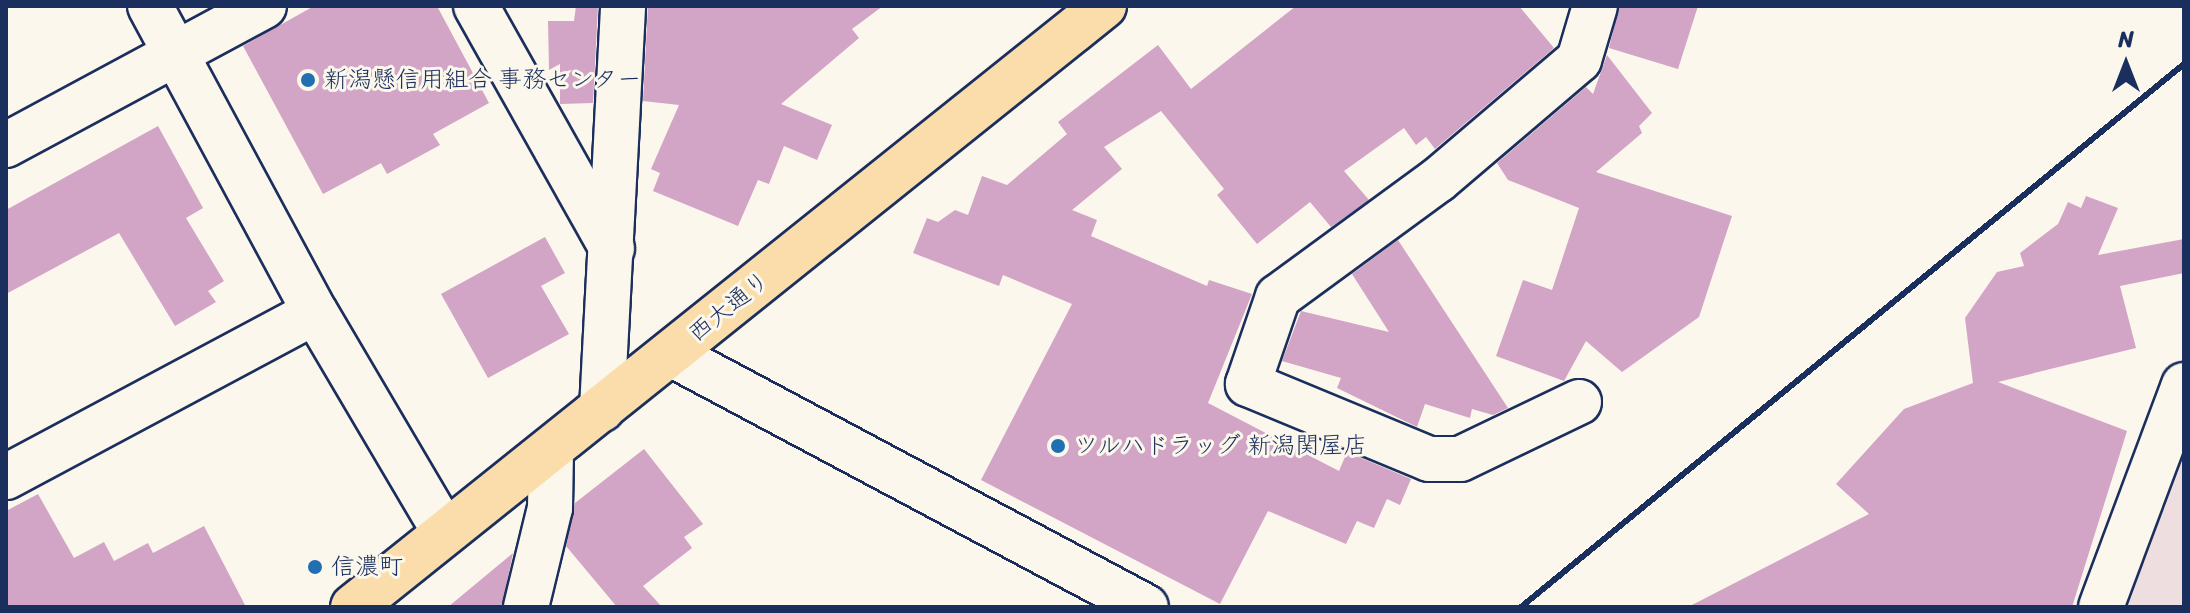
<!DOCTYPE html>
<meta charset="utf-8">
<style>
body{margin:0}
#map{position:relative;width:2190px;height:613px;overflow:hidden;background:#fbf7ec;font-family:Sriracha,"Klee One",sans-serif}
div>[style]{position:absolute}
[style*='--x']{left:calc(var(--x)*1px);top:calc(var(--y)*1px);width:calc(var(--w)*1px);rotate:calc(var(--a)*1deg)}
.built>*{inset:0;background:#efdee0}
.building>*{inset:0;background:#d2a4c5}
.roads{filter:drop-shadow(2px 0 #1b2f5e) drop-shadow(-2px 0 #1b2f5e) drop-shadow(0 2px #1b2f5e) drop-shadow(0 -2px #1b2f5e)}
.street>*{height:44px;margin:-22px;padding:0 22px;transform-origin:22px;border-radius:22px;background:#fbf7ec}
.highway>*{height:44px;margin:-22px;padding:0 22px;transform-origin:22px;border-radius:22px;background:#fbddab}
.rail>*{height:6px;margin:-3px;padding:0 3px;transform-origin:3px;border-radius:3px;background:#1b2f5e}
.dots>*{width:22px;height:22px;translate:-50% -50%;box-sizing:border-box;border:4px solid #fbf7ec;border-radius:50%}
span{translate:-50% -50%;white-space:nowrap;text-align:center;line-height:1.15;-webkit-text-stroke:6px #fbf7ec;paint-order:stroke}
.poi-label{font-size:24px;color:#1b2f5e}
.left{translate:0 -50%;text-align:left}
.street-label{font-size:24px;color:#1b2f5e}
.frame{position:absolute;inset:0;border:8px solid #1b2f5e;pointer-events:none}
.north{position:absolute;left:2086px;top:24px;width:80px;height:80px;-webkit-text-stroke:6px #fbf7ec;paint-order:stroke;rotate:0deg;font-size:22px;font-weight:700;line-height:32px;text-align:center;color:#1b2f5e}
.north::after{content:'';display:block;margin:auto;width:28px;height:36px;background:#1b2f5e;clip-path:polygon(50% 0,100% 100%,50% 72%,0 100%)}
</style>
<div id="map">
<div class="built">
<i style="clip-path:polygon(2184px 440px,2184px 607px,2124px 607px)"></i>
</div>
<div class="building">
<i style="clip-path:polygon(314px 6px,437px 6px,489px 103px,433px 134px,440px 145px,387px 174px,381px 163px,323px 194px,243px 46px)"></i>
<i style="clip-path:polygon(576px 6px,598px 6px,593px 103px,560px 104px,560px 64px,549px 70px,548px 21px,574px 21px)"></i>
<i style="clip-path:polygon(648px 6px,883px 6px,852px 29px,859px 38px,781px 104px,832px 125px,817px 160px,784px 146px,769px 184px,758px 180px,738px 226px,653px 191px,660px 173px,651px 169px,679px 105px,643px 101px)"></i>
<i style="clip-path:polygon(1296px 6px,1519px 6px,1554px 48px,1435px 149px,1426px 137px,1416px 145px,1404px 128px,1344px 171px,1369px 200px,1331px 227px,1310px 202px,1257px 244px,1217px 195px,1224px 189px,1161px 111px,1104px 147px,1122px 169px,1072px 210px,1097px 220px,1091px 236px,1207px 286px,1209px 280px,1252px 294px,1208px 403px,1339px 471px,1347px 452px,1411px 479px,1400px 505px,1387px 499px,1374px 528px,1357px 521px,1346px 544px,1268px 511px,1220px 604px,981px 480px,1072px 304px,1003px 275px,999px 286px,913px 253px,927px 218px,938px 222px,955px 210px,968px 215px,982px 176px,1007px 185px,1067px 134px,1058px 122px,1158px 45px,1191px 89px)"></i>
<i style="clip-path:polygon(1619px 6px,1698px 6px,1678px 69px,1609px 48px)"></i>
<i style="clip-path:polygon(1607px 55px,1652px 113px,1639px 126px,1642px 133px,1596px 172px,1732px 216px,1699px 317px,1622px 372px,1586px 341px,1564px 381px,1496px 356px,1523px 280px,1552px 290px,1579px 208px,1508px 180px,1497px 163px,1586px 87px,1593px 94px)"></i>
<i style="clip-path:polygon(158px 126px,203px 208px,186px 218px,224px 281px,208px 291px,216px 302px,175px 326px,119px 233px,6px 294px,6px 210px)"></i>
<i style="clip-path:polygon(2086px 196px,2118px 208px,2098px 255px,2184px 239px,2184px 273px,2120px 286px,2136px 348px,1998px 382px,2127px 431px,2072px 607px,1688px 607px,1869px 514px,1836px 484px,1904px 409px,1973px 383px,1965px 318px,1997px 272px,2024px 266px,2020px 253px,2058px 224px,2068px 202px,2081px 208px)"></i>
<i style="clip-path:polygon(545px 237px,565px 273px,541px 286px,569px 334px,488px 378px,441px 294px)"></i>
<i style="clip-path:polygon(1398px 240px,1508px 408px,1493px 415px,1472px 409px,1470px 418px,1425px 404px,1417px 427px,1337px 388px,1341px 378px,1282px 361px,1301px 311px,1389px 332px,1352px 274px)"></i>
<i style="clip-path:polygon(644px 449px,703px 524px,684px 537px,692px 548px,643px 586px,662px 607px,617px 607px,566px 546px,575px 503px)"></i>
<i style="clip-path:polygon(38px 494px,74px 558px,104px 542px,114px 561px,148px 543px,153px 553px,204px 526px,246px 607px,6px 607px,6px 511px)"></i>
<i style="clip-path:polygon(513px 553px,502px 607px,448px 607px)"></i>
</div>
<div class="roads">
<div class="street">
<i style="--x:150;--y:6;--w:348;--a:61.7"></i>
<i style="--x:315;--y:312;--w:256;--a:59.5"></i>
<i style="--x:476;--y:6;--w:278;--a:60.7"></i>
<i style="--x:6;--y:145;--w:293;--a:-28.3"></i>
<i style="--x:671;--y:354;--w:538;--a:28.04"></i>
<i style="--x:1579;--y:402;--w:132;--a:154.4"></i>
<i style="--x:1460;--y:459;--w:31;--a:180"></i>
<i style="--x:1429;--y:459;--w:196;--a:-157.5"></i>
<i style="--x:1248;--y:384;--w:92;--a:-71"></i>
<i style="--x:1278;--y:297;--w:198;--a:-36.2"></i>
<i style="--x:1438;--y:180;--w:185;--a:-40.4"></i>
<i style="--x:1579;--y:60;--w:56;--a:-73.5"></i>
<i style="--x:602;--y:409;--w:404;--a:-87"></i>
<i style="--x:6;--y:477;--w:350;--a:-28.1"></i>
<i style="--x:526;--y:607;--w:102;--a:-76.4"></i>
<i style="--x:550;--y:508;--w:58;--a:-89"></i>
<i style="--x:2101;--y:607;--w:237;--a:-69.5"></i>
</div>
<div class="highway">
<i style="--x:353;--y:607;--w:962;--a:-38.67"></i>
</div>
</div>
<div class="rail">
<i style="--x:1521;--y:607;--w:857;--a:-39.32"></i>
</div>
<div class="dots">
<i style="left:308px;top:80px;background:#1f6fb2"></i>
<i style="left:1058px;top:446px;background:#1f6fb2"></i>
<i style="left:315px;top:567px;background:#1f6fb2"></i>
</div>
<div class="poi-label">
<span class="left" style="left:324px;top:80px">新潟懸信用組合 事務センター</span>
<span class="left" style="left:1074px;top:446px">ツルハドラッグ 新潟関屋店</span>
<span class="left" style="left:331px;top:567px">信濃町</span>
</div>
<div class="street-label">
<span style="left:729px;top:307px;rotate:-39deg">西大通り</span>
</div>
<div class="frame"></div>
<div class="north">N</div>
</div>
